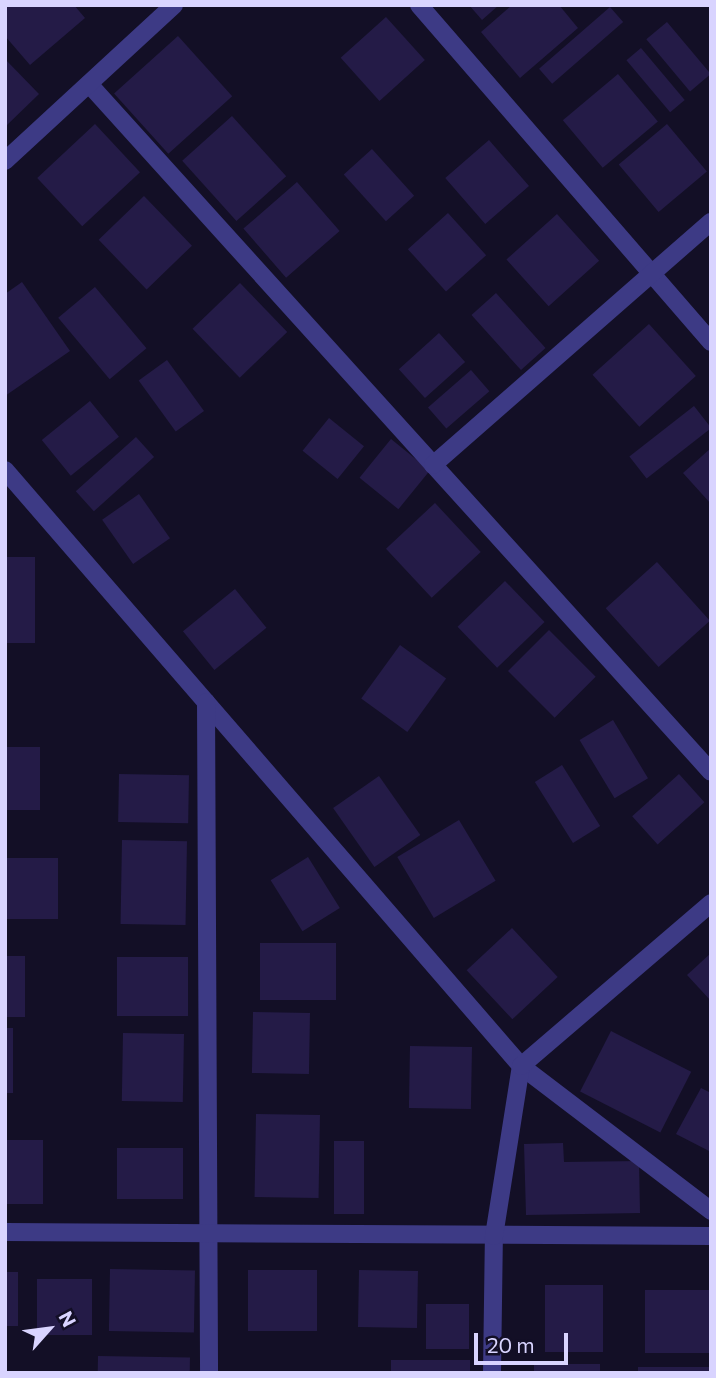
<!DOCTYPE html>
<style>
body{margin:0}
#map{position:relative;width:716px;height:1378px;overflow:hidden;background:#130f26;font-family:Commissioner,sans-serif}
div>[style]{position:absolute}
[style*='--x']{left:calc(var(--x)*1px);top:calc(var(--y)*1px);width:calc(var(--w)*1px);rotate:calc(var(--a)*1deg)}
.building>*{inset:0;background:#241b47;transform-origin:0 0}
.minor>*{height:18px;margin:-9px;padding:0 9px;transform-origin:9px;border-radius:9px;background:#3d3a85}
span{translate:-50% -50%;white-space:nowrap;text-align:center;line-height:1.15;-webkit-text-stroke:7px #130f26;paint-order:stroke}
.frame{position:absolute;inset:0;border:7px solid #d9d4ff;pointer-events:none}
.north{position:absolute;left:14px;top:1294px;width:70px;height:70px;-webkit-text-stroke:5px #130f26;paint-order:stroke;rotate:62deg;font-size:19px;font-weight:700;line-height:28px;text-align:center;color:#d9d4ff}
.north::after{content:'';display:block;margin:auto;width:24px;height:32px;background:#d9d4ff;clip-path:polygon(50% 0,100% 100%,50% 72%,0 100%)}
.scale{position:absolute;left:474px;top:1333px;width:94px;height:32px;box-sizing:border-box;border:4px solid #d9d4ff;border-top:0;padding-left:9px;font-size:21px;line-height:24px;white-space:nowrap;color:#d9d4ff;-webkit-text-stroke:5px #130f26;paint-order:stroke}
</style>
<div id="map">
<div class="building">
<i style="clip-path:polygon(5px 5px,74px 5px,85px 18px,30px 65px,5px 36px)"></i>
<i style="clip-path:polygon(469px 5px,499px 5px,482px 20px)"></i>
<i style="clip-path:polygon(512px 5px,559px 5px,578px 28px,520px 78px,481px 32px)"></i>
<i style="left:610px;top:7px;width:20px;height:94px;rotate:49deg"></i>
<i style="left:386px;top:17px;width:58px;height:61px;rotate:48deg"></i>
<i style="left:667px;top:22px;width:68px;height:27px;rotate:50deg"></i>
<i style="left:178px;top:36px;width:81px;height:86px;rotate:48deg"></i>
<i style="left:641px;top:48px;width:68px;height:19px;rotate:50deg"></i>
<i style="clip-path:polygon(5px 59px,39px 94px,5px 127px)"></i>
<i style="left:618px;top:74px;width:62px;height:72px;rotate:50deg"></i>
<i style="left:232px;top:116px;width:81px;height:67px;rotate:48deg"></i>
<i style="left:95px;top:124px;width:66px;height:79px;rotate:47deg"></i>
<i style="left:667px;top:124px;width:62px;height:63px;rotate:50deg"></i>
<i style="left:489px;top:140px;width:61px;height:58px;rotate:49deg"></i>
<i style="left:372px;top:149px;width:63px;height:38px;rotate:48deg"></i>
<i style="left:297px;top:182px;width:65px;height:71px;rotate:49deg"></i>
<i style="left:144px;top:196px;width:69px;height:63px;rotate:46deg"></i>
<i style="left:448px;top:213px;width:57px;height:54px;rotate:48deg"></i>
<i style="left:557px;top:214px;width:63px;height:68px;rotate:48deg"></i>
<i style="clip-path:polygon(22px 282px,70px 351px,5px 396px,5px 294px)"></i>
<i style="left:240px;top:283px;width:68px;height:66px;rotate:46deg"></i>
<i style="left:95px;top:287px;width:80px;height:48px;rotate:50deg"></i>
<i style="left:496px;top:293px;width:74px;height:33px;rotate:48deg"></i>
<i style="left:649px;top:324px;width:70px;height:76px;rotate:48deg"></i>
<i style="left:439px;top:333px;width:39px;height:54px;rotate:48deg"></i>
<i style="left:167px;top:360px;width:63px;height:35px;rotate:54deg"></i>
<i style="left:471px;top:370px;width:28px;height:57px;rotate:49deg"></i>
<i style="left:90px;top:401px;width:46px;height:62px;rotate:51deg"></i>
<i style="left:694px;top:406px;width:28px;height:82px;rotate:52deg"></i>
<i style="left:329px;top:418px;width:45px;height:42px;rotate:39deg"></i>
<i style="left:136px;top:437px;width:27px;height:81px;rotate:48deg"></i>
<i style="left:391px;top:439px;width:50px;height:50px;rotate:39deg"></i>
<i style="clip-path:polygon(711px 448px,711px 504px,683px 473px)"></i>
<i style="left:139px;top:494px;width:54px;height:45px;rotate:55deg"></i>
<i style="left:435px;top:503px;width:67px;height:67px;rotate:47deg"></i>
<i style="left:5px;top:557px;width:30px;height:86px"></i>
<i style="left:657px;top:562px;width:79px;height:69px;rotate:48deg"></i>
<i style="left:505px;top:581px;width:57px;height:66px;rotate:46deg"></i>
<i style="left:235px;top:589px;width:50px;height:67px;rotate:51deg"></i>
<i style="left:549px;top:630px;width:66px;height:58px;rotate:45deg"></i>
<i style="left:400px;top:645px;width:57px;height:66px;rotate:36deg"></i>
<i style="left:613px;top:720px;width:68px;height:39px;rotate:59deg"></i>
<i style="left:5px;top:747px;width:35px;height:63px"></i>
<i style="left:562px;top:765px;width:72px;height:32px;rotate:58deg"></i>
<i style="left:119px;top:774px;width:70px;height:48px;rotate:1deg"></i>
<i style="left:679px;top:774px;width:38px;height:63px;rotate:48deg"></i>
<i style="left:379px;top:776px;width:72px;height:56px;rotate:55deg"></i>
<i style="left:459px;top:820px;width:71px;height:72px;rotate:59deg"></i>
<i style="left:122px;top:840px;width:65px;height:84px;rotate:1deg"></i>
<i style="left:308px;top:857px;width:60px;height:44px;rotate:58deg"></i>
<i style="left:5px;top:858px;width:53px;height:61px"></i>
<i style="left:512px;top:928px;width:67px;height:62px;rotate:47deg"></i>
<i style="left:260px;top:943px;width:76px;height:57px"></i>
<i style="clip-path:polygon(711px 953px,711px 1001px,687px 975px)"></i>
<i style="left:5px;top:956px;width:20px;height:61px"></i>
<i style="left:117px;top:957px;width:71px;height:59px"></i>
<i style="left:253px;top:1012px;width:57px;height:61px;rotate:1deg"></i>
<i style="left:5px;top:1028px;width:8px;height:65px"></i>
<i style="left:611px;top:1031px;width:90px;height:68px;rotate:27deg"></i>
<i style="left:123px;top:1033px;width:61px;height:68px;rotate:1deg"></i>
<i style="left:410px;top:1046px;width:62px;height:62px;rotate:1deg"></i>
<i style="clip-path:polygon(701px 1088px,711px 1093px,711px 1152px,676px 1134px)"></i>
<i style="left:256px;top:1114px;width:64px;height:83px;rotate:1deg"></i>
<i style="left:5px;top:1140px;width:38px;height:64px"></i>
<i style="left:334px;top:1141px;width:30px;height:73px"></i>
<i style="clip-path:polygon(563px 1143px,564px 1162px,639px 1161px,640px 1213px,526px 1215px,524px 1144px)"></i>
<i style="left:117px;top:1148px;width:66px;height:51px"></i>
<i style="left:110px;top:1269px;width:85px;height:62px;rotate:1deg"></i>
<i style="left:248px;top:1270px;width:69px;height:61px"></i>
<i style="left:359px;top:1270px;width:59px;height:57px;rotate:1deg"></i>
<i style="left:5px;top:1272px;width:13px;height:54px"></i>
<i style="left:37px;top:1279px;width:55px;height:56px"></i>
<i style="left:545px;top:1285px;width:58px;height:67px"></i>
<i style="left:645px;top:1290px;width:66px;height:63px"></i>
<i style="left:426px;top:1304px;width:43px;height:45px"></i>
<i style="left:98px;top:1356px;width:92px;height:17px;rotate:1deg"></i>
<i style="left:391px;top:1360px;width:79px;height:13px"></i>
<i style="left:534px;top:1364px;width:66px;height:9px"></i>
<i style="left:638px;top:1367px;width:73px;height:6px"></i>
</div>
<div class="minor">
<i style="--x:419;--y:5;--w:446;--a:49.1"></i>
<i style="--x:89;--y:84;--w:927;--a:47.88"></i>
<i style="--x:5;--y:161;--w:230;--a:-42.7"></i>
<i style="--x:433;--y:465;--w:369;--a:-41.2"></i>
<i style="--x:5;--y:470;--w:788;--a:49.11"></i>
<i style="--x:521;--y:1066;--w:239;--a:37.3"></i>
<i style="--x:206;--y:702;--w:671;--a:89.74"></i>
<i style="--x:5;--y:1232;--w:706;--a:0.32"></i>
<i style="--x:492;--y:1373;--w:137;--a:-89.2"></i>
<i style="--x:494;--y:1236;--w:172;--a:-81"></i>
<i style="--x:521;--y:1066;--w:250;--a:-40.6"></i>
</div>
<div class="frame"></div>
<div class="north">N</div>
<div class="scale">20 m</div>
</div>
